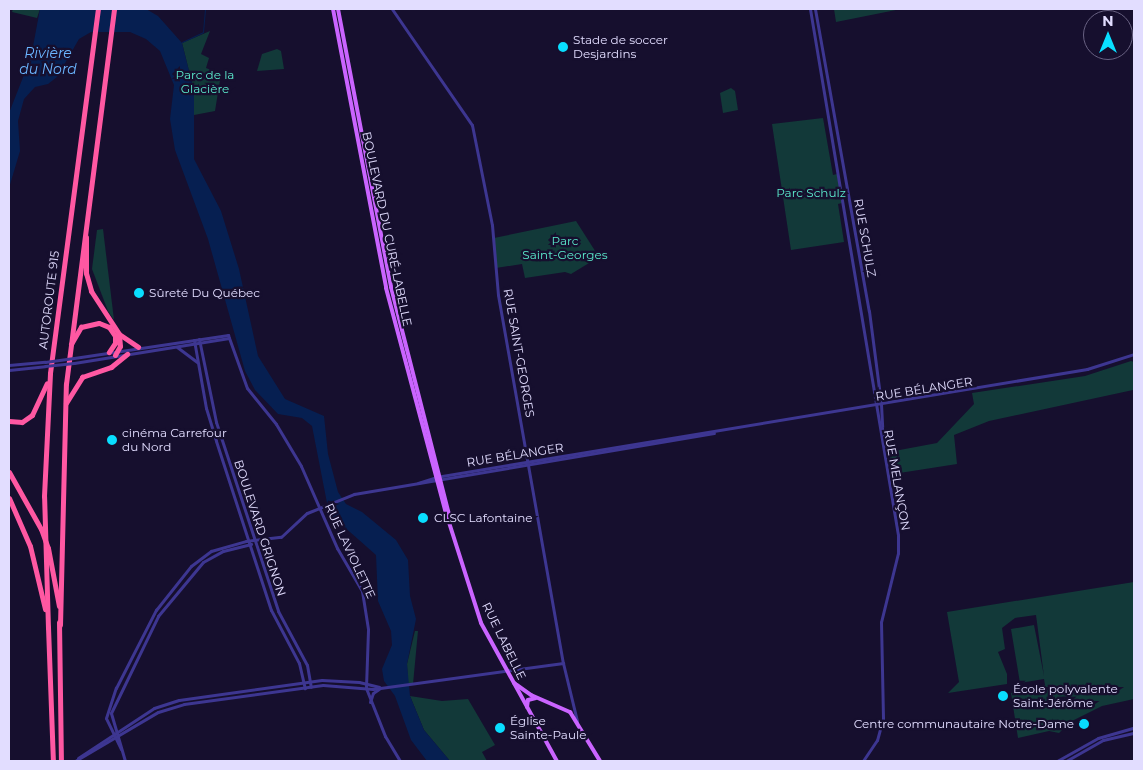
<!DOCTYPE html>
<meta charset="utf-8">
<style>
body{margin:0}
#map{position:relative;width:1143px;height:770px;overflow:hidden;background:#160f2e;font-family:Montserrat,sans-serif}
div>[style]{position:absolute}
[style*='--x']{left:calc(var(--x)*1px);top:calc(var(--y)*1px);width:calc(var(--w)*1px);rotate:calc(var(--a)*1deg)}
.green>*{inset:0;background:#123939}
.water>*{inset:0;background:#061f51}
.stream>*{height:1px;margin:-0.5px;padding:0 0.5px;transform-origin:0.5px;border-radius:0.5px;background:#061f51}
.tertiary>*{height:3px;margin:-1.5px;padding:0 1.5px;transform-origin:1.5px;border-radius:1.5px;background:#3d3691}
.primary>*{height:4px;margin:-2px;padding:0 2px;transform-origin:2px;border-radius:2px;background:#ca64ff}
.motorway>*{height:5px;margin:-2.5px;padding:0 2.5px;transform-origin:2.5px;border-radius:2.5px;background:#ff58a2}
.tertiary-bridge>*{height:3px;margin:-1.5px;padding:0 1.5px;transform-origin:1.5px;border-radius:1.5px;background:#3d3691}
.motorway-bridge>*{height:5px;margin:-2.5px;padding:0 2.5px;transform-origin:2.5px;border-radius:2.5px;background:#ff58a2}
.dots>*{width:14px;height:14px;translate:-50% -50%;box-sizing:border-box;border:2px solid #160f2e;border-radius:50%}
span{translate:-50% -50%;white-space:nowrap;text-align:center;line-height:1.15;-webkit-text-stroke:4.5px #160f2e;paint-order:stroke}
.poi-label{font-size:12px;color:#e2ddff}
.left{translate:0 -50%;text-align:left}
.right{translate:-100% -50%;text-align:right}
.park-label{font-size:12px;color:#5cebcd}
.street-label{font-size:12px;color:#e2ddff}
.water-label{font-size:14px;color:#6bb5ff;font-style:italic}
.frame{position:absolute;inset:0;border:10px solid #e2ddff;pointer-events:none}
.north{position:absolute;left:1083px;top:10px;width:50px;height:50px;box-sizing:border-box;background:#160f2e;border:1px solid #686182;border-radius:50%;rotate:0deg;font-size:14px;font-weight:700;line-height:20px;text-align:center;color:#e2ddff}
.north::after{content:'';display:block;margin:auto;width:18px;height:22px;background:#09deff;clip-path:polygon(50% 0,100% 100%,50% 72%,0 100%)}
</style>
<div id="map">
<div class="green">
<i style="clip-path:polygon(13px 9px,40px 9px,37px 18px,12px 12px)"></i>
<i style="clip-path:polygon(834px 9px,901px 9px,836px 22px)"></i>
<i style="clip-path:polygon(210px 31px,201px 54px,209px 58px,206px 68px,221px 74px,215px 111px,194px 115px,194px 91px,182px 43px)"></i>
<i style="clip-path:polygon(277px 49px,281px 51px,284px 69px,257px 71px,262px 54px)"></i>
<i style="clip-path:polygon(731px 88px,735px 91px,738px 110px,723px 113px,720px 93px)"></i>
<i style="clip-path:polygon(823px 118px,833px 175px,837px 174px,842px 203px,838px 204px,844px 242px,791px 250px,772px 124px)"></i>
<i style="clip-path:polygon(576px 221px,599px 257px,571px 274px,565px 272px,525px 278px,522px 264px,496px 268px,494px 238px)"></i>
<i style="clip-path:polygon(103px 229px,114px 320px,108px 311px,92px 269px,97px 230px)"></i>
<i style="clip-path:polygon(1131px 361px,1134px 362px,1134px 392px,1133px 390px,989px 421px,954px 435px,957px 464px,893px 474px,889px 452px,937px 443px,974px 404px,972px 393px,1085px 376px)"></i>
<i style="clip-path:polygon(1134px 582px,1134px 699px,1102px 706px,1070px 722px,1059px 733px,1049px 731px,1018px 738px,1011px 693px,1045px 685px,1044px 679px,1020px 683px,1011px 629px,1034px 625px,1044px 676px,1036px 615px,1015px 618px,1002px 628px,1005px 649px,998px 652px,1007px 674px,1007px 684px,948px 693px,959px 682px,947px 612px)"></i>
<i style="clip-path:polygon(415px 631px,418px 631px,413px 684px,408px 685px,407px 664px)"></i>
<i style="clip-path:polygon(410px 696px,442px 701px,468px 699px,495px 745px,482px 752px,487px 761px,450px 761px,424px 730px)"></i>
</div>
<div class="water">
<i style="clip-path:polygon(40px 9px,146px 9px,158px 16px,182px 43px,194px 91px,194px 159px,221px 211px,239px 269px,258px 356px,285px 399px,324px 416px,328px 454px,338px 492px,346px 504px,362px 512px,396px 540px,408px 560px,410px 596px,416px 619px,407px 664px,410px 696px,424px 730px,450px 761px,427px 761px,411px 740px,395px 696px,384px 681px,382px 669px,392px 645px,391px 631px,378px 601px,376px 555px,333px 517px,328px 508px,312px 426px,302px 418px,278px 414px,255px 390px,245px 371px,208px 239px,175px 150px,170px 119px,174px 85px,160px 51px,146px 39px,130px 32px,91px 32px,79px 39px,57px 77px,48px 84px,35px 87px,24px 99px,18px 121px,20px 151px,9px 188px,9px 113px,31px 57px)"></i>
</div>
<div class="stream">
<i style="--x:182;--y:42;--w:23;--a:-25"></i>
<i style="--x:203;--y:32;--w:23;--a:-85"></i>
</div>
<div class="tertiary">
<i style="--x:392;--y:9;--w:141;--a:55.4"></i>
<i style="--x:472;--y:125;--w:102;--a:78.7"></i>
<i style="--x:492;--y:225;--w:70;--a:85.1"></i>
<i style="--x:498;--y:295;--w:374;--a:80"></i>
<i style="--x:563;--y:663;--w:60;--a:76.4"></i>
<i style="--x:810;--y:9;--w:533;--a:80.5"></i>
<i style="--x:898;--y:535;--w:18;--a:90"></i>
<i style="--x:898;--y:553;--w:71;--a:103.8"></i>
<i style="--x:881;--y:622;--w:96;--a:88.8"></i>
<i style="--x:883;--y:718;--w:23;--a:105"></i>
<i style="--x:877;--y:740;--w:25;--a:124"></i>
<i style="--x:815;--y:9;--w:307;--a:79.9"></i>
<i style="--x:869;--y:311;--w:94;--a:82.6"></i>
<i style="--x:881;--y:404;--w:37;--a:87"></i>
<i style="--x:199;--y:339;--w:85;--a:78.4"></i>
<i style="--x:216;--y:422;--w:199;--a:71.8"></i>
<i style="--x:278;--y:611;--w:61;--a:61.8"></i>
<i style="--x:307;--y:665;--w:22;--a:80"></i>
<i style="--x:194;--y:340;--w:69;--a:80"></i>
<i style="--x:206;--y:408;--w:34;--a:73"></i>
<i style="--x:216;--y:441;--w:178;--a:72"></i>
<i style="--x:271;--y:610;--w:60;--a:62.2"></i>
<i style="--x:299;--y:663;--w:26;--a:77"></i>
<i style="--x:177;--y:347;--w:25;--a:37"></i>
<i style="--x:74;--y:358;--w:156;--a:-8.5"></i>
<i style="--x:228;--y:335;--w:56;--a:70.3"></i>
<i style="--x:247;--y:388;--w:46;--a:51.1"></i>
<i style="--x:276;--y:424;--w:49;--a:59.2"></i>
<i style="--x:301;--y:466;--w:90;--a:66.3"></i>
<i style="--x:337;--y:548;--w:50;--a:59.8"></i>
<i style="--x:362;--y:591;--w:39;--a:81"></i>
<i style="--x:368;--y:630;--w:58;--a:92"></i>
<i style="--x:366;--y:688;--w:52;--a:68.4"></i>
<i style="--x:385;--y:736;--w:29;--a:59"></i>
<i style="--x:74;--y:363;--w:157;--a:-9.2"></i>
<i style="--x:9;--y:365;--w:36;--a:-5"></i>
<i style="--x:9;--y:370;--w:36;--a:-6"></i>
<i style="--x:418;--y:483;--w:19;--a:-18"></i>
<i style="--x:436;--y:477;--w:660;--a:-9.42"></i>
<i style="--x:1087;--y:369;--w:49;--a:-17.7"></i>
<i style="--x:370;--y:702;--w:9;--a:-72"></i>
<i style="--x:373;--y:693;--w:7;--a:-34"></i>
<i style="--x:121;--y:749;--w:34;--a:-116"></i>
<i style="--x:106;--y:718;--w:32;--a:-72"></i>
<i style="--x:116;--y:688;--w:88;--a:-62.9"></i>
<i style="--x:156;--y:610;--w:56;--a:-51.5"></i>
<i style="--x:191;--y:566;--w:25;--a:-37"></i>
<i style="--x:211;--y:551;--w:36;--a:-16"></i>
<i style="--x:246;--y:541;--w:35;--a:-7"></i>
<i style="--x:281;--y:537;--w:35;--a:-43"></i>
<i style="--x:307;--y:513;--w:51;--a:-22"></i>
<i style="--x:354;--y:494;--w:365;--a:-9.6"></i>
<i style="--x:78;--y:758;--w:91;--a:-33.3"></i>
<i style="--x:154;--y:708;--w:26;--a:-18"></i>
<i style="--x:179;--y:700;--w:144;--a:-8"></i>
<i style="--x:322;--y:680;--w:37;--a:3"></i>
<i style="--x:359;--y:682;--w:21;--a:14"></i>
<i style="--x:75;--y:761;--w:96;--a:-30.6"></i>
<i style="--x:158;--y:712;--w:27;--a:-17"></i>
<i style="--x:184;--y:704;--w:140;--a:-7.8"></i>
<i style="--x:323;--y:685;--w:50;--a:4.6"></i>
<i style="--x:373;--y:689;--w:192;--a:-7.8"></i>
<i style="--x:125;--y:761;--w:50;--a:-106.3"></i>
<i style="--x:111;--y:713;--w:108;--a:-64.1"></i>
<i style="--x:158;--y:616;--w:70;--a:-50.2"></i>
<i style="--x:203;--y:562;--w:23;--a:-29"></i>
<i style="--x:223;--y:551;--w:29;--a:-14"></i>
<i style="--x:1057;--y:761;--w:47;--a:-29.3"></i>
<i style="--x:1098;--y:738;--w:37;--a:-16"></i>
<i style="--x:1066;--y:761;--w:43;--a:-29.6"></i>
<i style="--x:1103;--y:740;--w:32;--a:-13"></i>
</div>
<div class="primary">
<i style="--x:333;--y:9;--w:284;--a:79.2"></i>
<i style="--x:386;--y:288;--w:233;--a:75.1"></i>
<i style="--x:446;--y:513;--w:115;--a:72.3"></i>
<i style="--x:481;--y:623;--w:158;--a:61.2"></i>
<i style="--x:338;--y:9;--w:283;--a:79.2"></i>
<i style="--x:391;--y:287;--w:239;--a:75.7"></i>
<i style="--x:514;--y:683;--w:21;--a:35"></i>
<i style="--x:531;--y:695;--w:43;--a:23.6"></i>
<i style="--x:570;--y:712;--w:57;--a:58.5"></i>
<i style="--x:527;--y:707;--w:7;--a:-82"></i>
<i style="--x:528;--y:700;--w:8;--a:-14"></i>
</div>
<div class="motorway">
<i style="--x:86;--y:237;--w:36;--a:90"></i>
<i style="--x:86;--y:273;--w:19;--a:74"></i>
<i style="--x:91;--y:291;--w:51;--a:56.9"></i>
<i style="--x:119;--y:334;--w:23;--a:34"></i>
<i style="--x:71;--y:344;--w:20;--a:-60"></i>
<i style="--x:81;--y:327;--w:18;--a:-13"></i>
<i style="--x:99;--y:323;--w:11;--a:22"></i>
<i style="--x:109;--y:327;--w:11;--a:56"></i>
<i style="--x:115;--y:336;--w:7;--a:90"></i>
<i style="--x:115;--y:343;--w:11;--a:124"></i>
<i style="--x:115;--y:355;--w:10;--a:-61"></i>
<i style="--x:120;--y:346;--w:11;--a:-95"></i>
<i style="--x:66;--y:403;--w:31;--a:-58"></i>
<i style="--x:82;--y:377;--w:31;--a:-19"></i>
<i style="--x:111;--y:367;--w:21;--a:-39"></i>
<i style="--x:9;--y:421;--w:13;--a:4"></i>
<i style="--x:22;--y:422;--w:12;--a:-35"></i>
<i style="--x:32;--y:415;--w:35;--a:-65"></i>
<i style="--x:9;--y:472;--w:65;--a:60.7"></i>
<i style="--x:9;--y:498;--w:52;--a:66.4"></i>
<i style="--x:30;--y:546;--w:65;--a:76.6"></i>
<i style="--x:48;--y:548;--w:59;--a:79.3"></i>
<i style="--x:59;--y:622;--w:139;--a:89.2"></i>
<i style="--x:60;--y:625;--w:241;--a:-88.6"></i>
<i style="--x:66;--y:384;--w:378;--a:-82.7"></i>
<i style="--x:48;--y:627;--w:134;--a:87.9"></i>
<i style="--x:48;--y:628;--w:132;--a:-91.7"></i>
<i style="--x:44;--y:496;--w:123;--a:-87.2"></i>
<i style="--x:50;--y:373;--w:367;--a:-82.5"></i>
</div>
<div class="tertiary-bridge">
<i style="--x:45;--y:362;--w:29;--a:-8"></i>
<i style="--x:45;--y:366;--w:29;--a:-6"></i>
</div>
<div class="motorway-bridge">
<i style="--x:41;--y:529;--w:20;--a:70"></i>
</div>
<div class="dots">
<i style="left:563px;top:47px;background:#09deff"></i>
<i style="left:139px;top:293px;background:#09deff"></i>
<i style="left:112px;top:440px;background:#09deff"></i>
<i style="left:423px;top:518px;background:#09deff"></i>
<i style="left:1003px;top:696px;background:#09deff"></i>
<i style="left:1084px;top:724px;background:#09deff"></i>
<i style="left:500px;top:728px;background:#09deff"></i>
</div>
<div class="poi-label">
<span class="left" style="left:573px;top:47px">Stade de soccer<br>Desjardins</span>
<span class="left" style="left:149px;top:293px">Sûreté Du Québec</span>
<span class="left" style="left:122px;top:440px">cinéma Carrefour<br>du Nord</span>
<span class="left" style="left:434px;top:518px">CLSC Lafontaine</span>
<span class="left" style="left:1013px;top:696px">École polyvalente<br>Saint-Jérôme</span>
<span class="left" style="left:510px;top:728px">Église<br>Sainte-Paule</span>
<span class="right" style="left:1074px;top:724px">Centre communautaire Notre-Dame</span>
</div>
<div class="park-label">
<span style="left:205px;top:82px">Parc de la<br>Glacière</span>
<span style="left:811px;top:193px">Parc Schulz</span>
<span style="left:565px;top:248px">Parc<br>Saint-Georges</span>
</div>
<div class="street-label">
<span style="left:387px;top:229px;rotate:78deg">BOULEVARD DU CURÉ-LABELLE</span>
<span style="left:865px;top:238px;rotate:80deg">RUE SCHULZ</span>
<span style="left:49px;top:300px;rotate:-83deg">AUTOROUTE 915</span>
<span style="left:519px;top:353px;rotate:80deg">RUE SAINT-GEORGES</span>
<span style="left:924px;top:389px;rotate:-9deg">RUE BÉLANGER</span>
<span style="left:515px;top:455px;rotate:-9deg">RUE BÉLANGER</span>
<span style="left:897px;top:480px;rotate:80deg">RUE MELANÇON</span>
<span style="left:260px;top:528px;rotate:72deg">BOULEVARD GRIGNON</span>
<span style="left:350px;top:551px;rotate:65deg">RUE LAVIOLETTE</span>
<span style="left:504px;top:641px;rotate:64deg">RUE LABELLE</span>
</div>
<div class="water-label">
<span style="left:48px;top:61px">Rivière<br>du Nord</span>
</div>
<div class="frame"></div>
<div class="north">N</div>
</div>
